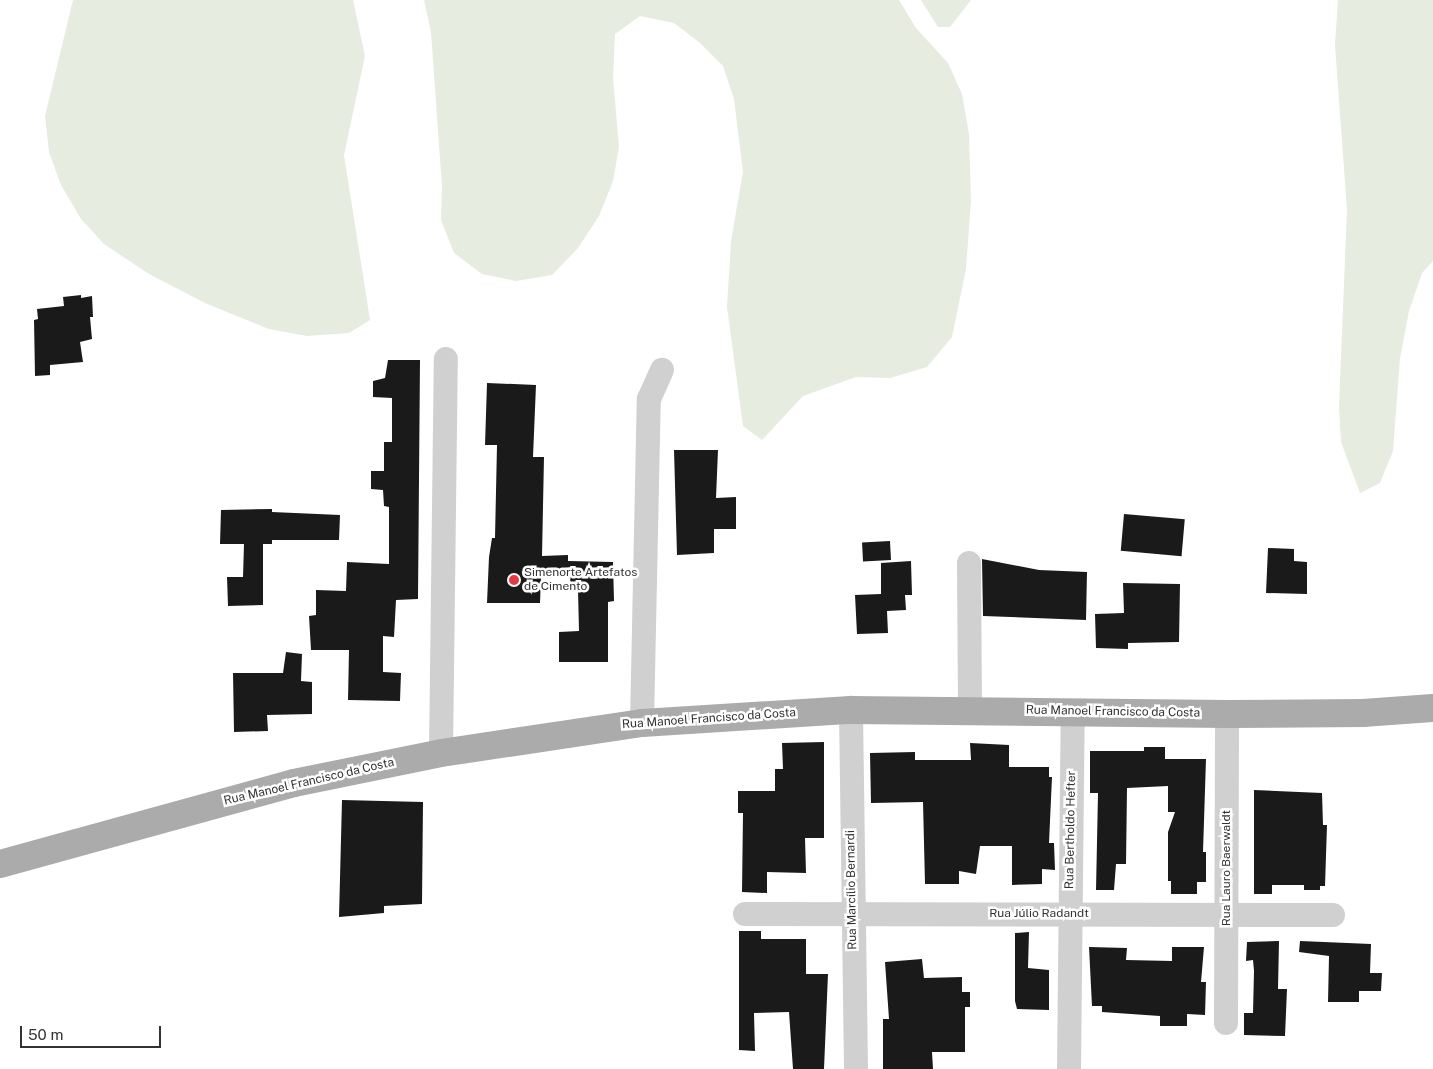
<!DOCTYPE html>
<meta charset="utf-8">
<style>
body{margin:0}
#map{position:relative;width:1433px;height:1069px;overflow:hidden;background:#fff;font-family:"Public Sans",sans-serif}
div>[style]{position:absolute}
[style*='--x']{left:calc(var(--x)*1px);top:calc(var(--y)*1px);width:calc(var(--w)*1px);rotate:calc(var(--a)*1deg)}
.green>*{inset:0;background:#e6ecdf}
.building>*{inset:0;background:#1a1a1a;transform-origin:0 0}
.minor>*{height:24px;margin:-12px;padding:0 12px;transform-origin:12px;border-radius:12px;background:#d0d0d0}
.major>*{height:28px;margin:-14px;padding:0 14px;transform-origin:14px;border-radius:14px;background:#ababab}
.dots>*{width:14px;height:14px;translate:-50% -50%;box-sizing:border-box;border:2px solid #fff;border-radius:50%}
span{translate:-50% -50%;white-space:nowrap;text-align:center;line-height:1.15;-webkit-text-stroke:5px #fff;paint-order:stroke}
.poi-label{font-size:12px;color:#333}
.left{translate:0 -50%;text-align:left}
.street-label{font-size:12px;color:#333}
.scale{position:absolute;left:20px;top:1026px;width:141px;height:22px;box-sizing:border-box;border:2px solid #333;border-top:0;padding-left:6px;font-size:15px;line-height:18px;white-space:nowrap;color:#333;-webkit-text-stroke:4px #fff;paint-order:stroke}
</style>
<div id="map">
<div class="green">
<i style="clip-path:polygon(73px 0,353px 0,365px 56px,344px 155px,370px 320px,349px 333px,307px 336px,269px 329px,205px 303px,149px 274px,104px 244px,81px 219px,61px 185px,49px 152px,45px 116px)"></i>
<i style="clip-path:polygon(424px 0,899px 0,916px 28px,948px 63px,962px 94px,969px 134px,971px 201px,966px 269px,952px 337px,927px 367px,890px 378px,856px 377px,803px 396px,762px 440px,743px 426px,727px 307px,731px 241px,743px 172px,734px 99px,723px 66px,700px 43px,674px 23px,640px 16px,615px 34px,613px 78px,619px 147px,613px 181px,599px 216px,578px 248px,552px 275px,516px 281px,482px 274px,454px 253px,441px 220px,442px 187px,431px 32px)"></i>
<i style="clip-path:polygon(921px 0,971px 0,950px 27px,938px 27px)"></i>
<i style="clip-path:polygon(1338px 0,1433px 0,1433px 261px,1422px 273px,1409px 311px,1400px 358px,1393px 451px,1380px 483px,1360px 493px,1341px 442px,1339px 406px,1347px 210px,1335px 45px)"></i>
</div>
<div class="building">
<i style="clip-path:polygon(81px 295px,81px 298px,92px 296px,93px 317px,90px 317px,92px 339px,80px 342px,83px 362px,50px 365px,50px 375px,35px 376px,34px 320px,38px 319px,37px 309px,64px 306px,63px 297px)"></i>
<i style="clip-path:polygon(388px 360px,420px 360px,418px 599px,396px 600px,394px 637px,383px 636px,383px 672px,401px 673px,400px 701px,348px 700px,349px 650px,311px 650px,309px 616px,316px 615px,316px 590px,346px 591px,347px 562px,389px 564px,389px 507px,384px 506px,383px 490px,371px 489px,371px 471px,384px 471px,384px 442px,392px 442px,392px 398px,373px 397px,373px 381px,385px 378px)"></i>
<i style="clip-path:polygon(487px 383px,536px 385px,533px 457px,544px 457px,542px 556px,568px 555px,568px 561px,613px 562px,614px 601px,608px 602px,608px 662px,559px 662px,559px 632px,579px 631px,578px 590px,571px 590px,570px 576px,541px 577px,540px 603px,487px 603px,489px 557px,492px 538px,495px 538px,497px 445px,485px 445px)"></i>
<i style="clip-path:polygon(674px 450px,718px 450px,716px 498px,736px 497px,736px 529px,714px 529px,714px 553px,677px 555px)"></i>
<i style="clip-path:polygon(272px 509px,272px 512px,340px 515px,339px 540px,272px 540px,272px 544px,263px 544px,263px 605px,228px 606px,227px 577px,243px 577px,244px 544px,220px 544px,221px 510px)"></i>
<i style="left:1124px;top:514px;width:61px;height:37px;rotate:5deg"></i>
<i style="left:890px;top:541px;width:19px;height:28px;rotate:87deg"></i>
<i style="clip-path:polygon(1268px 548px,1294px 549px,1294px 561px,1307px 562px,1307px 594px,1266px 593px)"></i>
<i style="clip-path:polygon(982px 559px,1039px 570px,1087px 572px,1086px 620px,983px 616px)"></i>
<i style="clip-path:polygon(911px 561px,912px 595px,905px 595px,906px 610px,887px 611px,888px 633px,857px 634px,855px 595px,881px 594px,881px 563px)"></i>
<i style="clip-path:polygon(1123px 583px,1180px 584px,1179px 642px,1128px 643px,1128px 649px,1096px 648px,1095px 614px,1124px 613px)"></i>
<i style="clip-path:polygon(286px 652px,302px 654px,301px 681px,312px 682px,312px 714px,267px 715px,268px 731px,234px 732px,233px 673px,283px 673px)"></i>
<i style="clip-path:polygon(824px 742px,824px 838px,805px 838px,806px 873px,767px 872px,767px 893px,742px 892px,743px 813px,738px 813px,738px 791px,775px 791px,775px 769px,783px 769px,782px 743px)"></i>
<i style="clip-path:polygon(970px 743px,1009px 745px,1009px 767px,1049px 767px,1049px 777px,1052px 777px,1049px 843px,1054px 843px,1055px 870px,1042px 869px,1042px 884px,1012px 885px,1012px 846px,980px 846px,976px 874px,959px 871px,959px 884px,925px 884px,923px 802px,871px 803px,870px 753px,915px 752px,915px 760px,971px 760px)"></i>
<i style="clip-path:polygon(1144px 747px,1165px 747px,1165px 759px,1206px 759px,1203px 852px,1206px 852px,1206px 882px,1197px 882px,1197px 894px,1171px 894px,1171px 881px,1168px 881px,1168px 832px,1175px 812px,1168px 812px,1168px 786px,1127px 788px,1126px 864px,1116px 864px,1114px 890px,1096px 890px,1098px 793px,1090px 793px,1090px 751px,1144px 751px)"></i>
<i style="clip-path:polygon(1254px 790px,1322px 793px,1323px 825px,1327px 825px,1325px 886px,1320px 886px,1320px 890px,1304px 890px,1304px 885px,1272px 885px,1272px 894px,1254px 894px)"></i>
<i style="clip-path:polygon(342px 800px,423px 802px,422px 904px,384px 906px,384px 913px,339px 917px)"></i>
<i style="clip-path:polygon(739px 931px,761px 931px,761px 939px,806px 939px,806px 974px,828px 974px,824px 1069px,793px 1069px,789px 1012px,754px 1013px,755px 1051px,739px 1050px)"></i>
<i style="clip-path:polygon(1029px 932px,1028px 968px,1049px 970px,1049px 1010px,1017px 1009px,1015px 1001px,1015px 933px)"></i>
<i style="clip-path:polygon(1279px 941px,1278px 989px,1287px 989px,1285px 1036px,1244px 1035px,1244px 1013px,1253px 1013px,1254px 971px,1253px 960px,1246px 961px,1247px 942px)"></i>
<i style="clip-path:polygon(1300px 941px,1371px 944px,1370px 973px,1382px 973px,1381px 991px,1359px 991px,1359px 1002px,1328px 1002px,1329px 956px,1299px 952px)"></i>
<i style="clip-path:polygon(1089px 947px,1127px 948px,1126px 960px,1172px 961px,1172px 947px,1204px 947px,1201px 982px,1206px 982px,1205px 1015px,1187px 1014px,1187px 1026px,1160px 1026px,1160px 1016px,1102px 1012px,1102px 1006px,1092px 1006px)"></i>
<i style="clip-path:polygon(922px 959px,924px 978px,962px 977px,962px 992px,970px 992px,970px 1007px,965px 1007px,965px 1052px,932px 1052px,933px 1069px,883px 1069px,883px 1019px,889px 1019px,885px 962px)"></i>
</div>
<div class="minor">
<i style="--x:969;--y:563;--w:147;--a:89.6"></i>
<i style="--x:851;--y:710;--w:359;--a:89.2"></i>
<i style="--x:642;--y:723;--w:324;--a:-88.8"></i>
<i style="--x:649;--y:399;--w:32;--a:-66"></i>
<i style="--x:441;--y:753;--w:394;--a:-89.3"></i>
<i style="--x:745;--y:914;--w:588;--a:0.1"></i>
<i style="--x:1226;--y:1023;--w:309;--a:-89.8"></i>
<i style="--x:1069;--y:1069;--w:358;--a:-89.4"></i>
</div>
<div class="major">
<i style="--x:0;--y:864;--w:305;--a:-15.4"></i>
<i style="--x:294;--y:783;--w:150;--a:-11.5"></i>
<i style="--x:441;--y:753;--w:203;--a:-8.5"></i>
<i style="--x:642;--y:723;--w:209;--a:-3.6"></i>
<i style="--x:851;--y:710;--w:376;--a:0.6"></i>
<i style="--x:1227;--y:714;--w:136;--a:-0.4"></i>
<i style="--x:1363;--y:713;--w:70;--a:-4.1"></i>
</div>
<div class="dots">
<i style="left:514px;top:580px;background:#e63946"></i>
</div>
<div class="poi-label">
<span class="left" style="left:524px;top:580px">Simenorte Artefatos<br>de Cimento</span>
</div>
<div class="street-label">
<span style="left:1113px;top:712px;rotate:1deg">Rua Manoel Francisco da Costa</span>
<span style="left:709px;top:719px;rotate:-4deg">Rua Manoel Francisco da Costa</span>
<span style="left:309px;top:782px;rotate:-13deg">Rua Manoel Francisco da Costa</span>
<span style="left:1071px;top:830px;rotate:-89deg">Rua Bertholdo Hefter</span>
<span style="left:1227px;top:868px;rotate:-90deg">Rua Lauro Baerwaldt</span>
<span style="left:852px;top:890px;rotate:-91deg">Rua Marcílio Bernardi</span>
<span style="left:1039px;top:914px">Rua Júlio Radandt</span>
</div>
<div class="scale">50 m</div>
</div>
